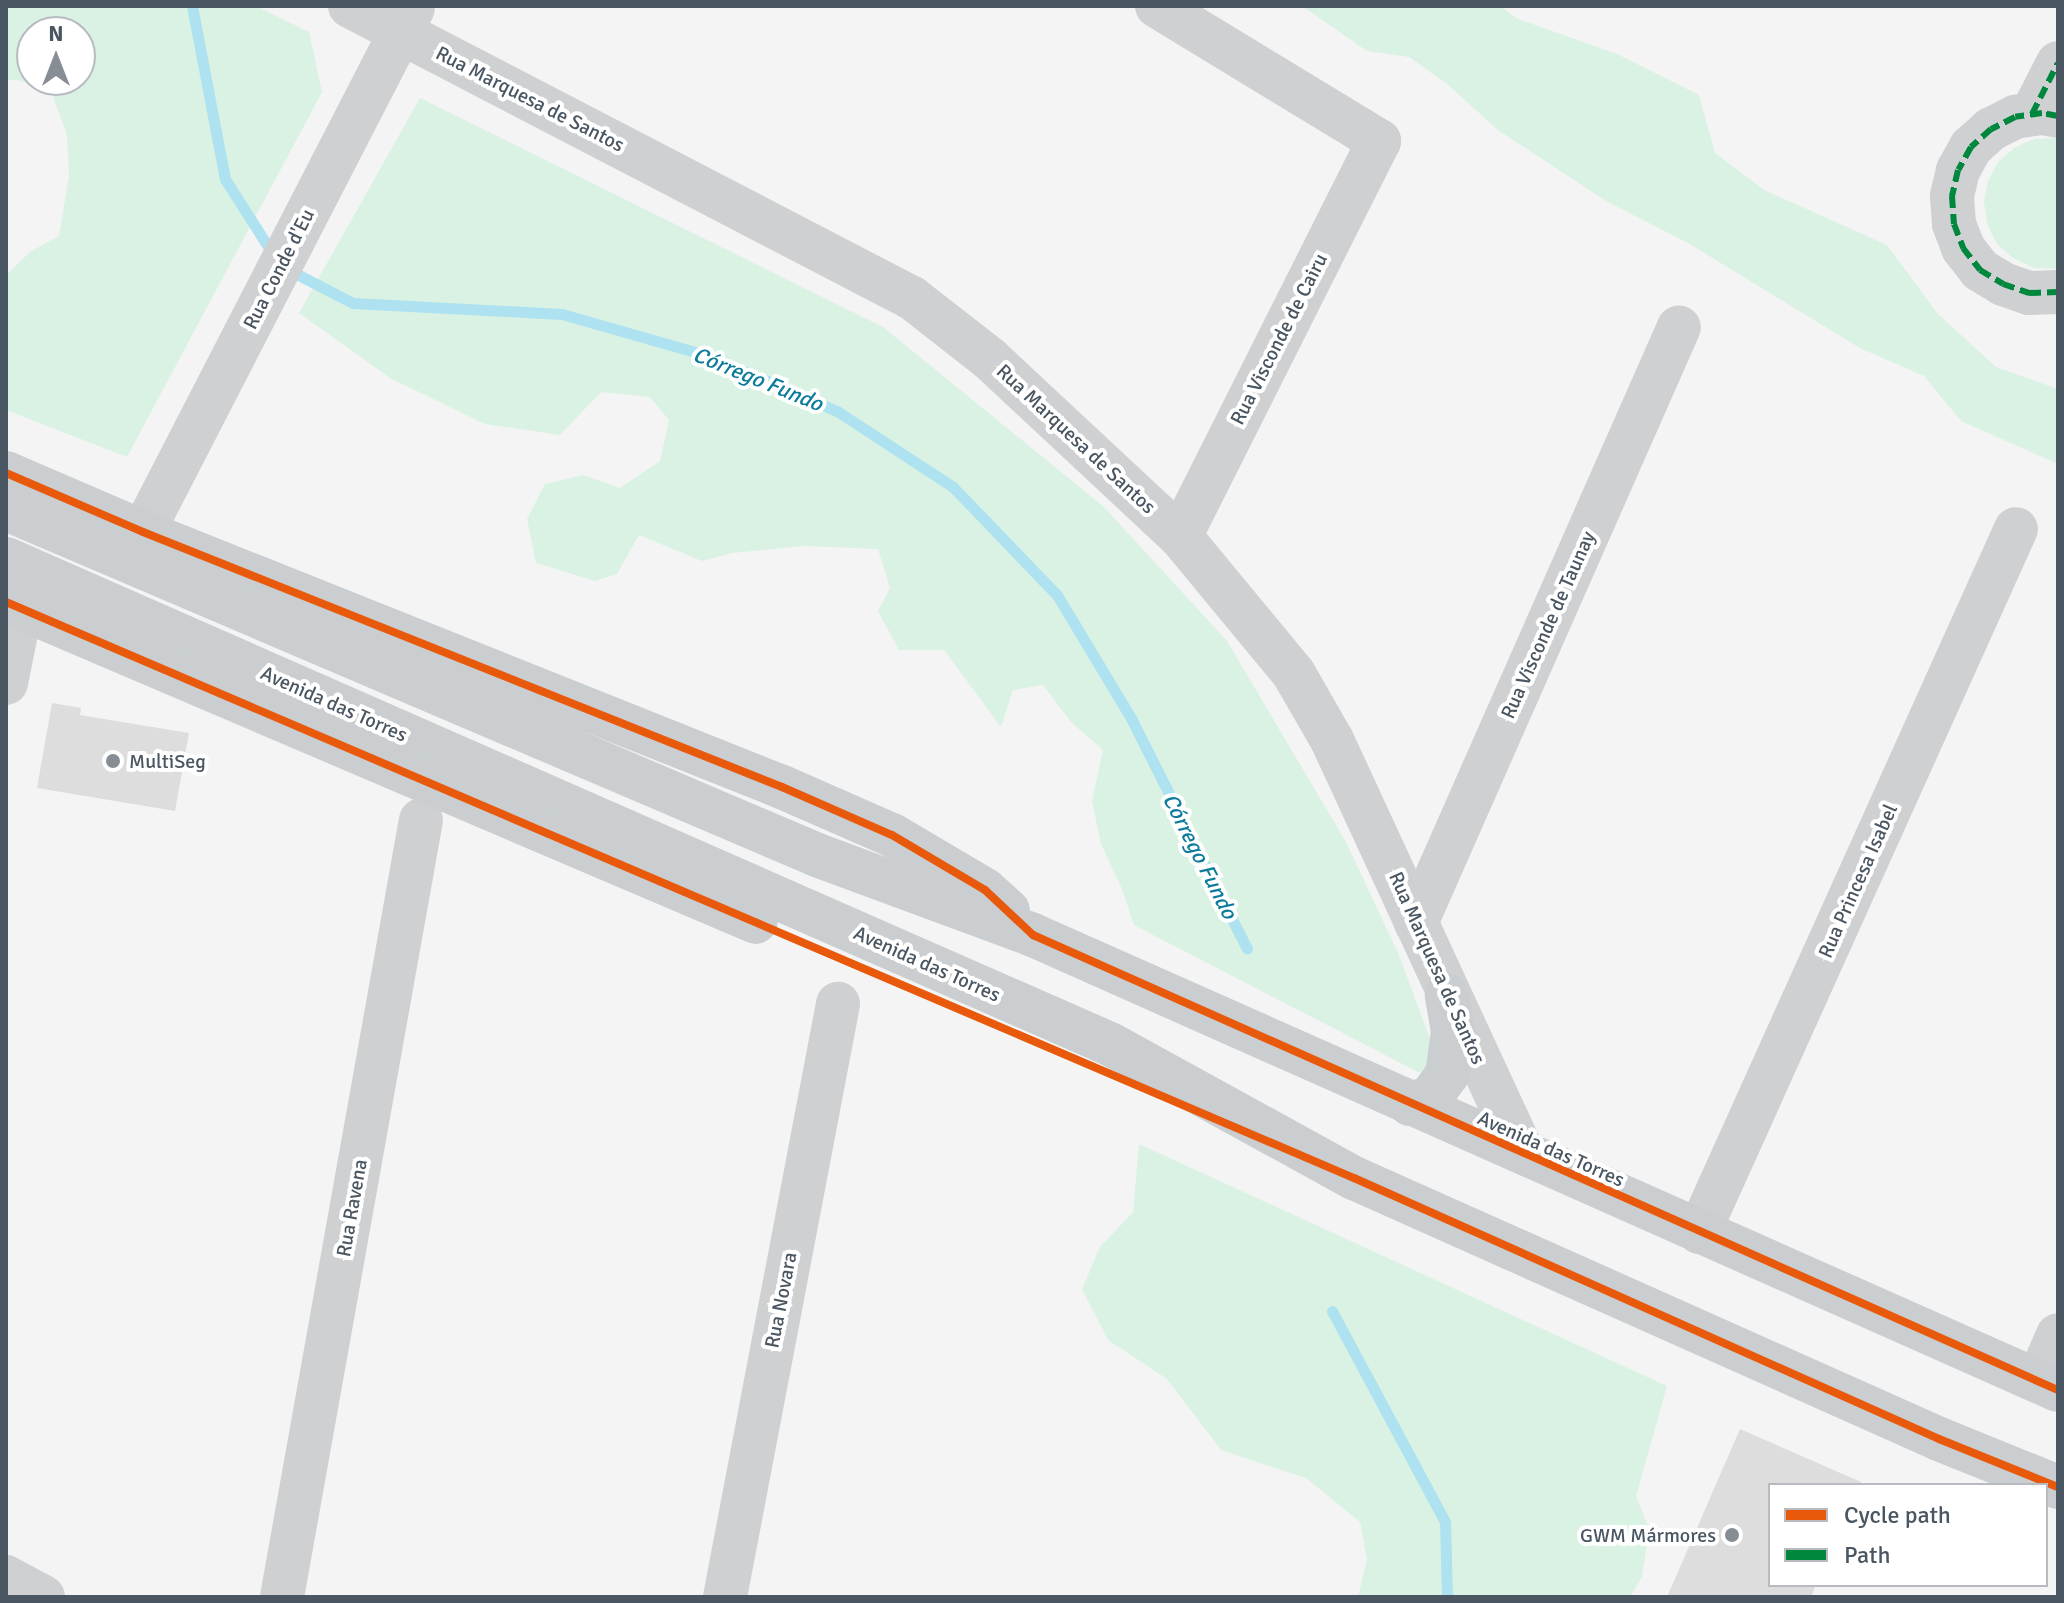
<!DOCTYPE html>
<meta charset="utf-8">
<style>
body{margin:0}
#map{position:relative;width:2064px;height:1603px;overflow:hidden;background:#f4f4f4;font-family:Signika,sans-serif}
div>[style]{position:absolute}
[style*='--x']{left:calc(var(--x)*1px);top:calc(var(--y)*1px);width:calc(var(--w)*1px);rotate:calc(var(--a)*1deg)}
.green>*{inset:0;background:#d9f2e3}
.stream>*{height:11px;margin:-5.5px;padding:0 5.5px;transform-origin:5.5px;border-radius:5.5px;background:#aee2f0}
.building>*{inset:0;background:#ddddde}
.minor>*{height:44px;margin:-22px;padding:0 22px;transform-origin:22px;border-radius:22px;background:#ced0d2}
.major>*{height:44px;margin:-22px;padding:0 22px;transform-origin:22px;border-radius:22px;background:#caced1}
.quiet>*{height:6px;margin-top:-3px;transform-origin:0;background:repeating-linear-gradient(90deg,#00873e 0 12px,transparent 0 18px)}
.cycleway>*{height:8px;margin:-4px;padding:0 4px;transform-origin:4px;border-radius:4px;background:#e8590c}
.dots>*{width:22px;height:22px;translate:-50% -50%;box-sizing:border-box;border:4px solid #fff;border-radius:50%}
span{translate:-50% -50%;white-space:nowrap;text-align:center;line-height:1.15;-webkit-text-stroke:8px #fff;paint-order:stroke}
.street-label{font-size:20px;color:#4a5661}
.poi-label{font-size:20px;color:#4a5661}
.left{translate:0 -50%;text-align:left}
.right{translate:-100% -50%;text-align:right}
.water-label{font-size:22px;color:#0c7c9b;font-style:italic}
.frame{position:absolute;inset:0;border:8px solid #4a5661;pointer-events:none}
.legend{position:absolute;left:1768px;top:1483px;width:280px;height:104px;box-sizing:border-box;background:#fff;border:2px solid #b7bbc0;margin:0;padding:10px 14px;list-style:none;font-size:24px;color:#4a5661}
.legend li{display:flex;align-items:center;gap:16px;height:40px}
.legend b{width:40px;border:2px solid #b7bbc0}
.north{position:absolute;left:16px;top:16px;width:80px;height:80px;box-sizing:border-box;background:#fff;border:2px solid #b7bbc0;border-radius:50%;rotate:0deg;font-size:22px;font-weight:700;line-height:32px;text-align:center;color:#4a5661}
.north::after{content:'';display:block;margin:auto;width:28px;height:36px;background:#868d94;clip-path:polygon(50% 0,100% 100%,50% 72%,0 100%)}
</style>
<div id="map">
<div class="green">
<i style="clip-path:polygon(evenodd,6px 6px,256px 6px,309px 32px,322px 92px,127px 457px,6px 410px,6px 275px,30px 252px,59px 236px,69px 176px,67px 135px,51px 91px,17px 80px,6px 80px,6px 6px,32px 32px,80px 32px,80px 80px,32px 80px,32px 32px)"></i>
<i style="clip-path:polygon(1302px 6px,1500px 6px,1518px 19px,1617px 54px,1699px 95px,1715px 153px,1764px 190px,1887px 245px,1938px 314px,1996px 367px,2058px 389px,2058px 464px,1961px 421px,1924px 376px,1860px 348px,1688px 243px,1606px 201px,1498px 130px,1447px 84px,1409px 57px,1367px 51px)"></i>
<i style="clip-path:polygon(420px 98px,883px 327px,1104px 507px,1227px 641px,1346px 842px,1399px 955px,1436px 1055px,1420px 1073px,1134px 925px,1122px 889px,1101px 844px,1092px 801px,1103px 750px,1071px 722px,1043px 685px,1013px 690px,1001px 727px,944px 650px,899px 650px,878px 611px,890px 588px,878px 549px,804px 546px,732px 553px,702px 561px,639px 535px,617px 574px,595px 581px,536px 563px,527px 519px,545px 484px,583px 475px,620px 488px,660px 461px,669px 420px,650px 397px,601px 392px,560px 435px,485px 424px,390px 378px,299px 313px)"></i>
<i style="clip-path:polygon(2058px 138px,2058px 269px,2034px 268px,2013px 258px,1997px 244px,1987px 224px,1984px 202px,1988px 181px,1998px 162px,2014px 148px,2034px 139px)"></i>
<i style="clip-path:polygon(1139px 1144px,1667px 1386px,1636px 1496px,1649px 1529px,1642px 1577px,1630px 1597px,1358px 1597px,1367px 1559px,1360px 1522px,1306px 1478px,1221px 1450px,1167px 1379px,1108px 1340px,1082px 1289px,1100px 1247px,1133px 1212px)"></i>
</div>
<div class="stream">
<i style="--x:192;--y:6;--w:176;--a:79.2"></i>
<i style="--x:225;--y:179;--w:91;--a:57.5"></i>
<i style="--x:289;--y:270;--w:72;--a:27.3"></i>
<i style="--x:353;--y:303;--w:209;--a:3"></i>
<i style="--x:562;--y:314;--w:153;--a:15.9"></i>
<i style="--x:709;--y:356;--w:139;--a:23.3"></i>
<i style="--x:837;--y:411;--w:139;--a:33.2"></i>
<i style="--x:953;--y:487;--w:150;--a:46.1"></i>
<i style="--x:1057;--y:595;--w:144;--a:59"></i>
<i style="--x:1131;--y:718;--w:258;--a:63.3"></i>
<i style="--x:1332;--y:1311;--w:239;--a:61.8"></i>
<i style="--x:1445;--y:1522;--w:75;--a:88.5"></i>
</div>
<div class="building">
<i style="clip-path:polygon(52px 703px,81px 708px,80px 715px,189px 733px,175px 811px,37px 788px)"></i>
<i style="clip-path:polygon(1740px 1429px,1861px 1482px,1859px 1485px,1770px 1485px,1770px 1585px,1816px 1585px,1811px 1597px,1667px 1597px)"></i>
</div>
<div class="minor">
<i style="--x:350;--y:6;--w:633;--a:27.46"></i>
<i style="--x:912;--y:298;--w:99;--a:38"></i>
<i style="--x:990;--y:359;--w:260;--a:43"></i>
<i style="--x:1180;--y:536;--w:179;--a:50.4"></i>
<i style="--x:1294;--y:674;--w:76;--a:60.1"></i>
<i style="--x:1332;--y:740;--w:454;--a:65.2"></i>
<i style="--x:1157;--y:6;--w:260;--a:31.3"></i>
<i style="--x:1379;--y:141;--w:442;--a:116.7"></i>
<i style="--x:2032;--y:114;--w:57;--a:-63"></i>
<i style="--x:2058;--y:116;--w:16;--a:-169"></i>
<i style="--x:2042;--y:113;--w:27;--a:172"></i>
<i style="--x:2015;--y:117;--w:27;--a:153"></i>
<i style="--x:1991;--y:129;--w:27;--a:138"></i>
<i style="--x:1971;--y:147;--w:26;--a:119"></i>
<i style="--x:1958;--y:170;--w:27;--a:103"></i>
<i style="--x:1952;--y:196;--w:28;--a:86"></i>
<i style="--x:1954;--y:224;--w:26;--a:69"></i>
<i style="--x:1963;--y:248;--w:28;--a:52"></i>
<i style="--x:1980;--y:270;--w:27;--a:31"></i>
<i style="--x:2003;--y:284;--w:28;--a:19"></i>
<i style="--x:2029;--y:293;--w:29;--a:-2"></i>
<i style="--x:143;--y:532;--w:589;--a:-62.74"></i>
<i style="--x:6;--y:683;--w:76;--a:-78.7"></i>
<i style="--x:1416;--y:923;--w:651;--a:-66.19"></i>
<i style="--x:1699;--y:1232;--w:771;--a:-65.73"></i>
<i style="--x:2038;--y:1381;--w:50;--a:-66.5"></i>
<i style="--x:6;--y:1577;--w:42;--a:28.4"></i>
<i style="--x:282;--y:1597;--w:789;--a:-79.86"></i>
<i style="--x:725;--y:1597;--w:604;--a:-79.21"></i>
</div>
<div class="major">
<i style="--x:6;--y:473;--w:149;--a:23.3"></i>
<i style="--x:143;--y:532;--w:688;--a:21.76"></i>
<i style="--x:782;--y:787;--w:120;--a:23.6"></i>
<i style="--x:892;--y:835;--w:108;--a:30.6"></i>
<i style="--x:985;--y:890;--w:31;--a:42"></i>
<i style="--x:6;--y:509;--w:882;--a:23.1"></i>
<i style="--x:817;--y:855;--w:230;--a:20.3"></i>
<i style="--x:1033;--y:935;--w:1121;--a:23.94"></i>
<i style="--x:6;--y:559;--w:1206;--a:23.72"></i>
<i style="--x:1110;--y:1044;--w:278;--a:28.8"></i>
<i style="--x:1354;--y:1178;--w:641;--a:24.04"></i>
<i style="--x:1939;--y:1439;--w:128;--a:22"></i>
<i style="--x:6;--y:602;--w:815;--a:23.11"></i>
<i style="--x:1410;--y:1104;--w:21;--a:-17"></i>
<i style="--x:1430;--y:1098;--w:29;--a:-54"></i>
<i style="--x:1447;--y:1075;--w:44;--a:-82.2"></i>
<i style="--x:1453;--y:1031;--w:36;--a:-100"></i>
</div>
<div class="quiet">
<i style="--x:2032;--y:114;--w:57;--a:-63"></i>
<i style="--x:2058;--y:116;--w:16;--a:-169"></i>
<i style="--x:2042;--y:113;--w:27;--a:172"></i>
<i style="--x:2015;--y:117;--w:27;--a:153"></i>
<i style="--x:1991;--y:129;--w:27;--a:138"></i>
<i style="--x:1971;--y:147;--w:26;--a:119"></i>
<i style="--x:1958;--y:170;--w:27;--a:103"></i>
<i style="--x:1952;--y:196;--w:28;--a:86"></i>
<i style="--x:1954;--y:224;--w:26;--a:69"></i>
<i style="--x:1963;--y:248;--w:28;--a:52"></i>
<i style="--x:1980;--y:270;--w:27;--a:31"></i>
<i style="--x:2003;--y:284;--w:28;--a:19"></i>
<i style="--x:2029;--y:293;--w:29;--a:-2"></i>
</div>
<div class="cycleway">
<i style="--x:6;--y:473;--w:149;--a:23.3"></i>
<i style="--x:143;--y:532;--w:688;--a:21.76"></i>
<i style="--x:782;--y:787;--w:120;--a:23.6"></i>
<i style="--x:892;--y:835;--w:108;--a:30.6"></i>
<i style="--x:985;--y:890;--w:66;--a:43.2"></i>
<i style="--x:1033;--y:935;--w:1121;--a:23.94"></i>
<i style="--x:6;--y:602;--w:1466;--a:23.14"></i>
<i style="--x:1354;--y:1178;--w:641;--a:24.04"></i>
<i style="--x:1939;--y:1439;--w:128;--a:22"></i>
</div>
<div class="dots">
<i style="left:113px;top:761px;background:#868d94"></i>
<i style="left:1732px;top:1535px;background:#868d94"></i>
</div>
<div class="street-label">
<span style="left:530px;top:99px;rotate:27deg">Rua Marquesa de Santos</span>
<span style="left:279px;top:269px;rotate:-63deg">Rua Conde d'Eu</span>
<span style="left:1279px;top:339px;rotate:-63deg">Rua Visconde de Cairu</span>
<span style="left:1076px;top:439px;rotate:43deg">Rua Marquesa de Santos</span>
<span style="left:1548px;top:625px;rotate:-66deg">Rua Visconde de Taunay</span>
<span style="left:334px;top:704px;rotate:24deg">Avenida das Torres</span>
<span style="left:1858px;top:881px;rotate:-66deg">Rua Princesa Isabel</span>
<span style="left:927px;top:964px;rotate:24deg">Avenida das Torres</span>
<span style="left:1437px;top:968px;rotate:66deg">Rua Marquesa de Santos</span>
<span style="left:1551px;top:1149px;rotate:24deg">Avenida das Torres</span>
<span style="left:352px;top:1208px;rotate:-80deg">Rua Ravena</span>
<span style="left:781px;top:1300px;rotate:-79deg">Rua Novara</span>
</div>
<div class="poi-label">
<span class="left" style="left:129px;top:761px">MultiSeg</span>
<span class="right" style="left:1716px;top:1535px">GWM Mármores</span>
</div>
<div class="water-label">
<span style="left:758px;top:379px;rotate:22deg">Córrego Fundo</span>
<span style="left:1200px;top:856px;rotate:63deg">Córrego Fundo</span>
</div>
<div class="frame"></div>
<ul class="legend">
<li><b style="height:10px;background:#e8590c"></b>Cycle path</li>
<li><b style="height:10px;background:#00873e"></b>Path</li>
</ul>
<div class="north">N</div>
</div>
